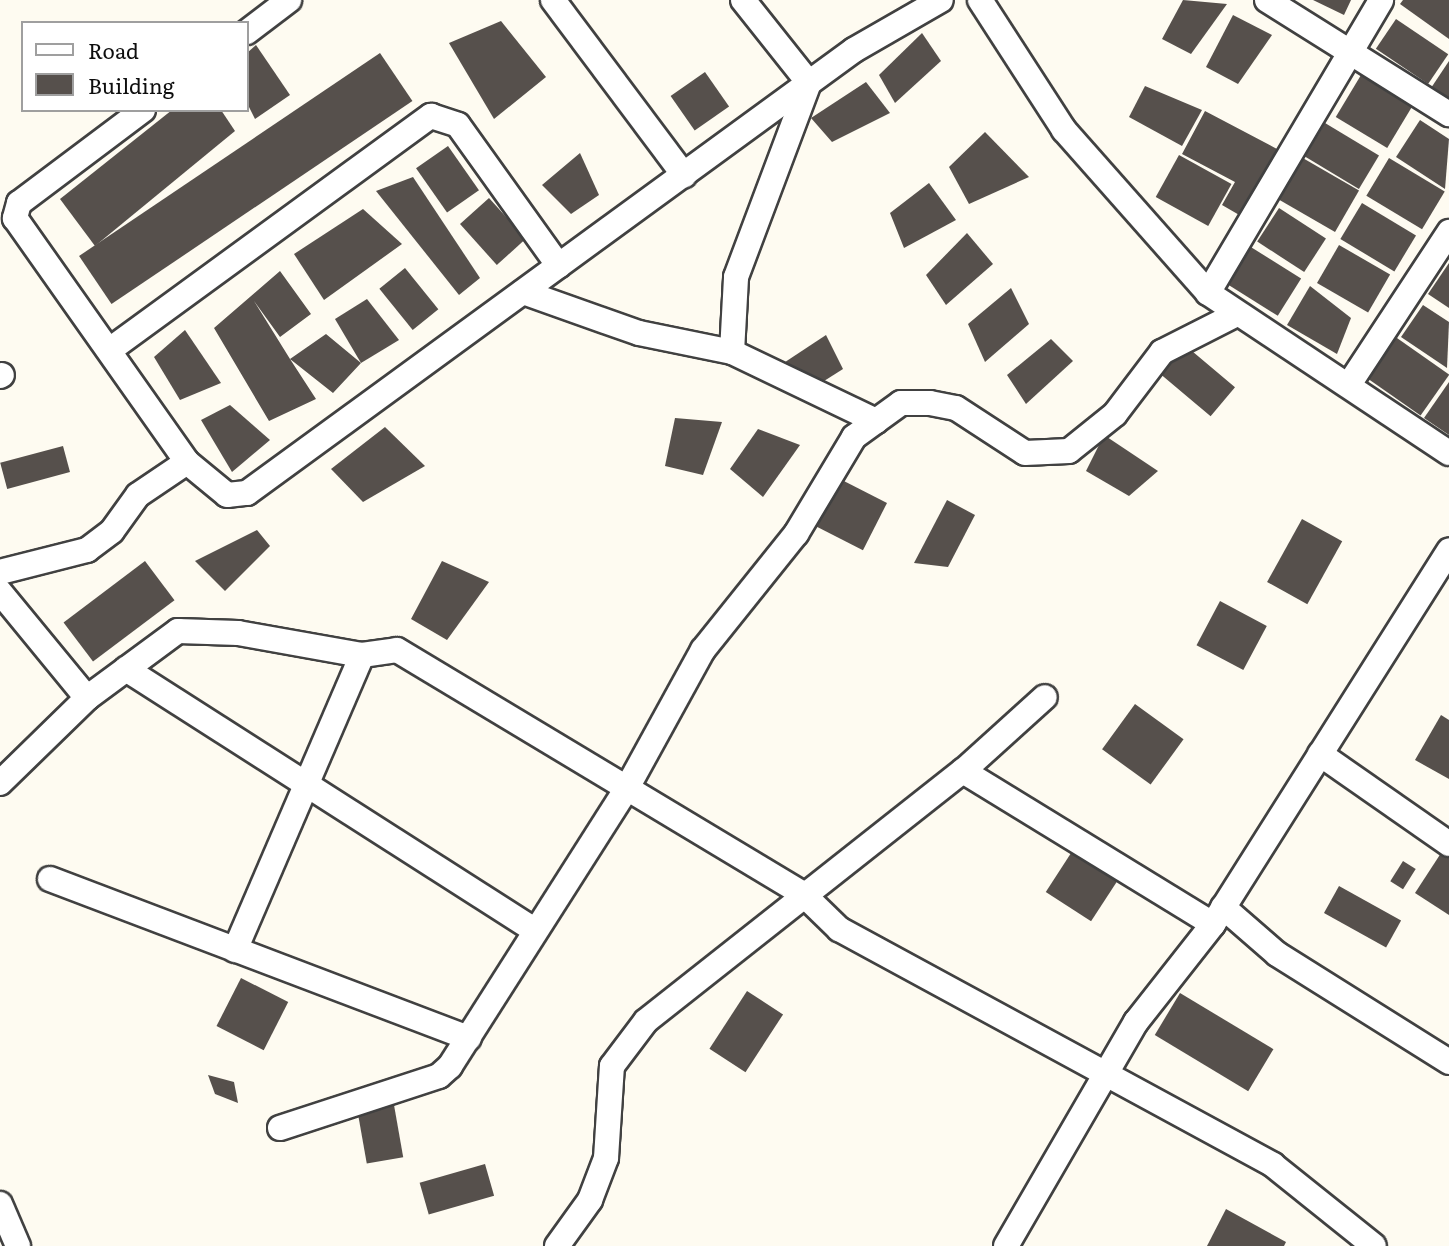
<!DOCTYPE html>
<style>
body{margin:0}
#map{position:relative;width:1449px;height:1246px;overflow:hidden;background:#fefbf1;font-family:Literata,serif}
div>[style]{position:absolute}
[style*='--x']{left:calc(var(--x)*1px);top:calc(var(--y)*1px);width:calc(var(--w)*1px);rotate:calc(var(--a)*1deg)}
.building>*{inset:0;background:#56504c;transform-origin:0 0}
.roads{filter:drop-shadow(2px 0 #414141) drop-shadow(-2px 0 #414141) drop-shadow(0 2px #414141) drop-shadow(0 -2px #414141)}
.street>*{height:24px;margin:-12px;padding:0 12px;transform-origin:12px;border-radius:12px;background:#fff}
span{translate:-50% -50%;white-space:nowrap;text-align:center;line-height:1.15;-webkit-text-stroke:7px #fff;paint-order:stroke}
.legend{position:absolute;left:21px;top:21px;width:228px;height:91px;box-sizing:border-box;background:#fff;border:2px solid #9f9f9f;margin:0;padding:9px 12px;list-style:none;font-size:21px;color:#0e0e0e}
.legend li{display:flex;align-items:center;gap:14px;height:35px}
.legend b{width:35px;border:2px solid #9f9f9f}
</style>
<div id="map">
<div class="building">
<i style="clip-path:polygon(1183px 0,1227px 4px,1191px 54px,1162px 39px)"></i>
<i style="clip-path:polygon(1313px 0,1351px 0,1344px 15px)"></i>
<i style="clip-path:polygon(1403px 0,1449px 0,1449px 39px,1400px 4px)"></i>
<i style="clip-path:polygon(1233px 15px,1272px 35px,1238px 84px,1206px 67px)"></i>
<i style="left:1396px;top:19px;width:63px;height:36px;rotate:34deg"></i>
<i style="clip-path:polygon(501px 21px,546px 77px,494px 119px,449px 43px)"></i>
<i style="clip-path:polygon(922px 33px,941px 61px,895px 103px,879px 75px)"></i>
<i style="clip-path:polygon(256px 45px,290px 95px,255px 119px,247px 103px,247px 53px)"></i>
<i style="left:380px;top:53px;width:58px;height:363px;rotate:56deg"></i>
<i style="clip-path:polygon(1449px 61px,1449px 100px,1431px 88px)"></i>
<i style="left:705px;top:72px;width:42px;height:42px;rotate:55deg"></i>
<i style="left:1361px;top:75px;width:60px;height:49px;rotate:31deg"></i>
<i style="clip-path:polygon(866px 82px,890px 113px,832px 142px,811px 118px)"></i>
<i style="clip-path:polygon(1145px 86px,1202px 110px,1182px 146px,1129px 117px)"></i>
<i style="clip-path:polygon(172px 110px,221px 110px,235px 131px,95px 246px,60px 199px)"></i>
<i style="clip-path:polygon(1205px 111px,1277px 149px,1241px 216px,1222px 205px,1235px 182px,1182px 154px)"></i>
<i style="clip-path:polygon(1420px 120px,1449px 139px,1445px 189px,1396px 157px)"></i>
<i style="left:1325px;top:123px;width:63px;height:39px;rotate:31deg"></i>
<i style="clip-path:polygon(985px 132px,1029px 177px,969px 204px,949px 167px)"></i>
<i style="left:448px;top:146px;width:54px;height:39px;rotate:55deg"></i>
<i style="clip-path:polygon(580px 153px,599px 195px,571px 214px,542px 185px)"></i>
<i style="left:1179px;top:155px;width:60px;height:48px;rotate:29deg"></i>
<i style="left:1301px;top:157px;width:67px;height:48px;rotate:30deg"></i>
<i style="left:1389px;top:158px;width:65px;height:44px;rotate:31deg"></i>
<i style="clip-path:polygon(413px 177px,480px 278px,459px 295px,376px 191px)"></i>
<i style="clip-path:polygon(929px 183px,956px 220px,904px 248px,890px 213px)"></i>
<i style="left:489px;top:198px;width:55px;height:39px;rotate:48deg"></i>
<i style="left:1362px;top:203px;width:63px;height:42px;rotate:31deg"></i>
<i style="left:1279px;top:208px;width:56px;height:40px;rotate:33deg"></i>
<i style="clip-path:polygon(363px 209px,402px 244px,324px 300px,294px 254px)"></i>
<i style="clip-path:polygon(967px 233px,993px 264px,946px 305px,926px 275px)"></i>
<i style="left:1246px;top:244px;width:65px;height:44px;rotate:32deg"></i>
<i style="left:1339px;top:245px;width:59px;height:44px;rotate:30deg"></i>
<i style="clip-path:polygon(1449px 263px,1449px 308px,1428px 294px)"></i>
<i style="left:405px;top:268px;width:53px;height:33px;rotate:51deg"></i>
<i style="clip-path:polygon(280px 271px,311px 314px,280px 337px,254px 301px,290px 359px,326px 334px,361px 363px,333px 393px,290px 359px,316px 399px,269px 421px,214px 328px)"></i>
<i style="clip-path:polygon(1310px 286px,1351px 318px,1337px 354px,1287px 325px)"></i>
<i style="clip-path:polygon(1011px 288px,1029px 324px,985px 362px,968px 324px)"></i>
<i style="clip-path:polygon(367px 299px,399px 340px,361px 363px,335px 319px)"></i>
<i style="clip-path:polygon(1423px 305px,1449px 322px,1447px 368px,1401px 337px)"></i>
<i style="clip-path:polygon(185px 330px,221px 383px,180px 400px,154px 357px)"></i>
<i style="left:1387px;top:331px;width:76px;height:50px;rotate:35deg"></i>
<i style="clip-path:polygon(826px 335px,843px 369px,802px 395px,773px 370px)"></i>
<i style="clip-path:polygon(1051px 339px,1073px 361px,1026px 404px,1007px 375px)"></i>
<i style="left:1186px;top:346px;width:64px;height:38px;rotate:40deg"></i>
<i style="clip-path:polygon(1449px 382px,1449px 435px,1424px 418px)"></i>
<i style="clip-path:polygon(230px 405px,270px 440px,232px 472px,201px 420px)"></i>
<i style="clip-path:polygon(675px 418px,722px 422px,703px 475px,665px 466px)"></i>
<i style="clip-path:polygon(385px 427px,425px 466px,363px 502px,331px 469px)"></i>
<i style="clip-path:polygon(758px 429px,800px 445px,763px 497px,730px 469px)"></i>
<i style="clip-path:polygon(1104px 435px,1158px 471px,1129px 496px,1086px 471px)"></i>
<i style="left:63px;top:446px;width:27px;height:65px;rotate:75deg"></i>
<i style="left:838px;top:478px;width:55px;height:53px;rotate:27deg"></i>
<i style="clip-path:polygon(947px 500px,975px 515px,948px 567px,914px 563px)"></i>
<i style="left:1302px;top:519px;width:46px;height:72px;rotate:29deg"></i>
<i style="clip-path:polygon(257px 530px,270px 546px,225px 591px,195px 561px)"></i>
<i style="left:145px;top:561px;width:49px;height:102px;rotate:53deg"></i>
<i style="clip-path:polygon(442px 561px,489px 582px,447px 640px,411px 619px)"></i>
<i style="left:1220px;top:601px;width:53px;height:50px;rotate:28deg"></i>
<i style="left:1135px;top:704px;width:60px;height:56px;rotate:36deg"></i>
<i style="clip-path:polygon(1441px 715px,1449px 720px,1449px 779px,1415px 760px)"></i>
<i style="left:1073px;top:850px;width:54px;height:50px;rotate:33deg"></i>
<i style="clip-path:polygon(1443px 850px,1449px 854px,1449px 915px,1415px 893px)"></i>
<i style="left:1403px;top:861px;width:15px;height:24px;rotate:32deg"></i>
<i style="left:1339px;top:886px;width:71px;height:31px;rotate:29deg"></i>
<i style="left:241px;top:978px;width:53px;height:54px;rotate:27deg"></i>
<i style="left:747px;top:991px;width:43px;height:69px;rotate:33deg"></i>
<i style="left:1180px;top:993px;width:109px;height:49px;rotate:31deg"></i>
<i style="clip-path:polygon(208px 1075px,234px 1082px,238px 1103px,215px 1094px)"></i>
<i style="left:394px;top:1105px;width:53px;height:37px;rotate:80deg"></i>
<i style="left:485px;top:1164px;width:33px;height:68px;rotate:74deg"></i>
<i style="clip-path:polygon(1226px 1209px,1286px 1242px,1284px 1246px,1207px 1246px)"></i>
</div>
<div class="roads">
<div class="street">
<i style="--x:553;--y:0;--w:219;--a:53.2"></i>
<i style="--x:980;--y:0;--w:155;--a:57.1"></i>
<i style="--x:1064;--y:130;--w:217;--a:48.5"></i>
<i style="--x:1208;--y:293;--w:289;--a:33.6"></i>
<i style="--x:1267;--y:0;--w:215;--a:32.1"></i>
<i style="--x:247;--y:32;--w:53;--a:-37.3"></i>
<i style="--x:143;--y:110;--w:155;--a:143.1"></i>
<i style="--x:19;--y:203;--w:16;--a:105"></i>
<i style="--x:15;--y:218;--w:299;--a:54.8"></i>
<i style="--x:187;--y:462;--w:52;--a:39.5"></i>
<i style="--x:227;--y:495;--w:20;--a:-6"></i>
<i style="--x:247;--y:493;--w:751;--a:-36.12"></i>
<i style="--x:854;--y:50;--w:100;--a:-29.9"></i>
<i style="--x:523;--y:292;--w:123;--a:19.5"></i>
<i style="--x:639;--y:333;--w:95;--a:11.5"></i>
<i style="--x:732;--y:352;--w:160;--a:25.6"></i>
<i style="--x:1208;--y:293;--w:340;--a:-59.4"></i>
<i style="--x:111;--y:349;--w:396;--a:-36.1"></i>
<i style="--x:431;--y:116;--w:28;--a:18"></i>
<i style="--x:458;--y:125;--w:173;--a:54.4"></i>
<i style="--x:732;--y:352;--w:75;--a:-86.9"></i>
<i style="--x:736;--y:277;--w:207;--a:-69.4"></i>
<i style="--x:809;--y:83;--w:106;--a:-128.5"></i>
<i style="--x:0;--y:376;--w:2;--a:-27"></i>
<i style="--x:1350;--y:383;--w:181;--a:-56.7"></i>
<i style="--x:0;--y:572;--w:90;--a:-14.2"></i>
<i style="--x:87;--y:550;--w:31;--a:-37"></i>
<i style="--x:112;--y:531;--w:44;--a:-54.2"></i>
<i style="--x:138;--y:495;--w:59;--a:-34"></i>
<i style="--x:0;--y:592;--w:137;--a:50.6"></i>
<i style="--x:126;--y:669;--w:484;--a:32.6"></i>
<i style="--x:1320;--y:754;--w:157;--a:34.9"></i>
<i style="--x:963;--y:771;--w:293;--a:31.5"></i>
<i style="--x:0;--y:783;--w:122;--a:-44.3"></i>
<i style="--x:87;--y:698;--w:113;--a:-36.4"></i>
<i style="--x:178;--y:631;--w:60;--a:1.9"></i>
<i style="--x:238;--y:633;--w:126;--a:10.1"></i>
<i style="--x:362;--y:655;--w:35;--a:-8"></i>
<i style="--x:397;--y:650;--w:472;--a:31"></i>
<i style="--x:802;--y:893;--w:52;--a:44.2"></i>
<i style="--x:839;--y:929;--w:494;--a:28.5"></i>
<i style="--x:1273;--y:1165;--w:129;--a:38.7"></i>
<i style="--x:50;--y:879;--w:448;--a:20.8"></i>
<i style="--x:1223;--y:907;--w:72;--a:41"></i>
<i style="--x:1277;--y:954;--w:203;--a:32.1"></i>
<i style="--x:235;--y:950;--w:321;--a:-66.7"></i>
<i style="--x:280;--y:1128;--w:167;--a:-18.1"></i>
<i style="--x:439;--y:1076;--w:15;--a:-42"></i>
<i style="--x:450;--y:1066;--w:330;--a:-57.5"></i>
<i style="--x:627;--y:788;--w:158;--a:-61.2"></i>
<i style="--x:703;--y:650;--w:149;--a:-51.3"></i>
<i style="--x:796;--y:534;--w:113;--a:-59.1"></i>
<i style="--x:854;--y:437;--w:58;--a:-35.9"></i>
<i style="--x:901;--y:403;--w:29;--a:0"></i>
<i style="--x:930;--y:403;--w:26;--a:11"></i>
<i style="--x:956;--y:408;--w:82;--a:33.1"></i>
<i style="--x:1025;--y:453;--w:44;--a:-2.6"></i>
<i style="--x:1069;--y:451;--w:59;--a:-38.8"></i>
<i style="--x:1115;--y:414;--w:78;--a:-52.8"></i>
<i style="--x:1162;--y:352;--w:82;--a:-26.9"></i>
<i style="--x:0;--y:1204;--w:46;--a:66.8"></i>
<i style="--x:557;--y:1246;--w:57;--a:-54.3"></i>
<i style="--x:590;--y:1200;--w:45;--a:-69.1"></i>
<i style="--x:606;--y:1158;--w:92;--a:-86.3"></i>
<i style="--x:612;--y:1066;--w:56;--a:-52.9"></i>
<i style="--x:646;--y:1021;--w:404;--a:-38.3"></i>
<i style="--x:963;--y:771;--w:110;--a:-42.1"></i>
<i style="--x:1006;--y:1246;--w:259;--a:-59.9"></i>
<i style="--x:1136;--y:1022;--w:125;--a:-51.8"></i>
<i style="--x:1213;--y:924;--w:442;--a:-57.7"></i>
</div>
</div>
<ul class="legend">
<li><b style="height:9px;background:#fff"></b>Road</li>
<li><b style="height:19px;background:#56504c"></b>Building</li>
</ul>
</div>
